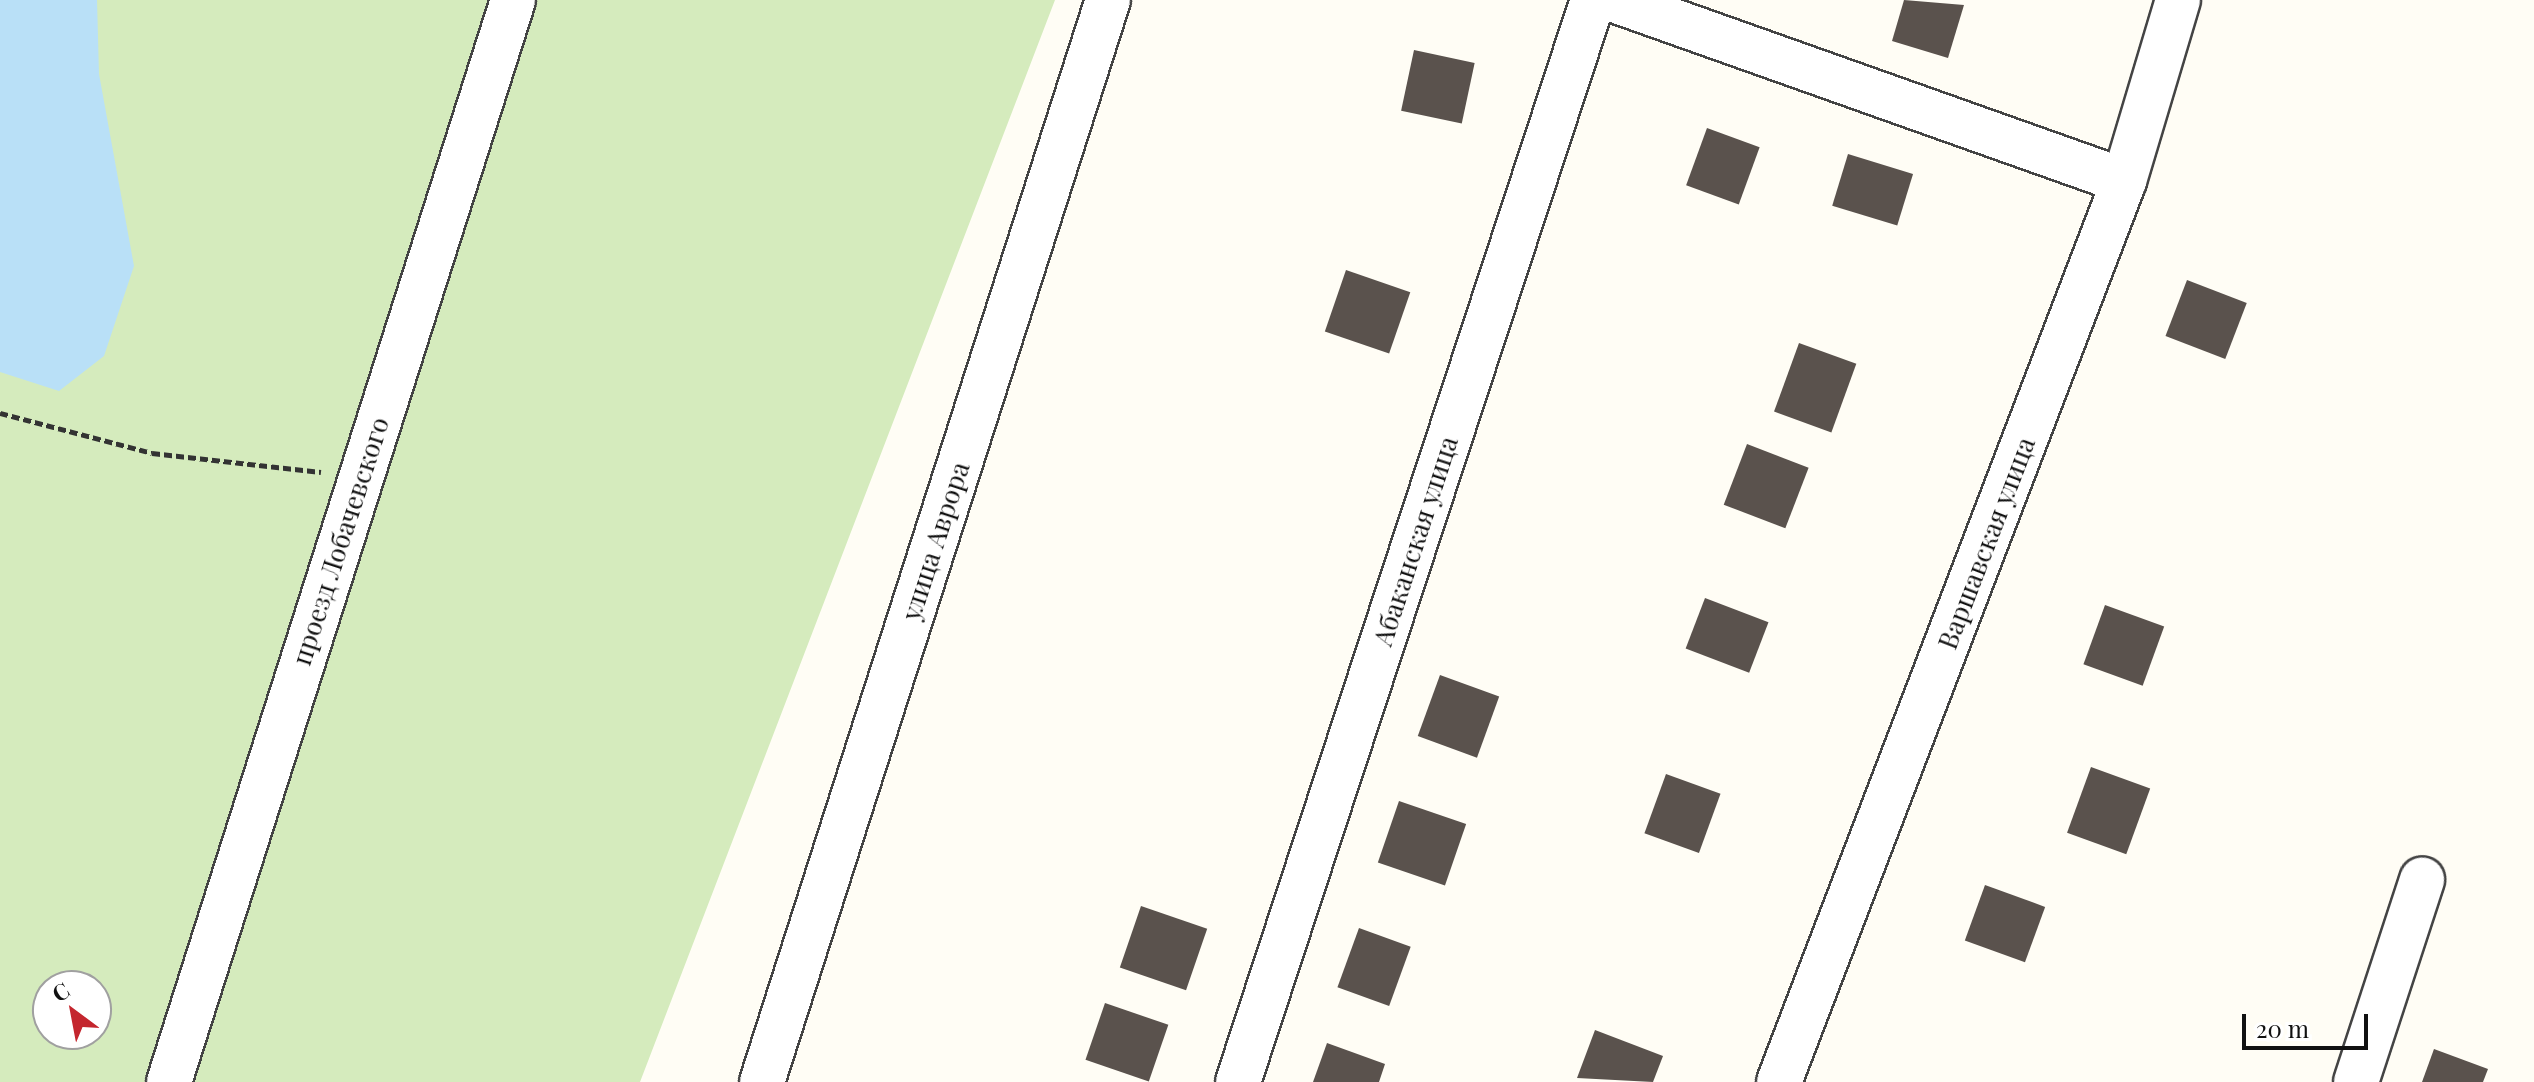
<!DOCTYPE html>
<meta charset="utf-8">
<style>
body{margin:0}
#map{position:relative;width:2534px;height:1082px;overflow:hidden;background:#fffdf5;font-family:"Playfair Display",serif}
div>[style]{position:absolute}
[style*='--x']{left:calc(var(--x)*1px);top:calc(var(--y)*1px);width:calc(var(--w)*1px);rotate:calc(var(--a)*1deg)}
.green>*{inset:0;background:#d5ebbd}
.water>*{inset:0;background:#b9e0f7}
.building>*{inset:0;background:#5a524d;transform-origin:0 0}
.path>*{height:5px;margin-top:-2.5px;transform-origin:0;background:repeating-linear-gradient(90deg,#333 0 8px,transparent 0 12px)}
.roads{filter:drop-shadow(2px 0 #444) drop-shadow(-2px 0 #444) drop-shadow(0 2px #444) drop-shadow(0 -2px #444)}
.street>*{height:44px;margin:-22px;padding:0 22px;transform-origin:22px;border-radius:22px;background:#fff}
span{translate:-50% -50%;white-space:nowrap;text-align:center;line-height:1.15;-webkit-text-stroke:8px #fff;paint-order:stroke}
.street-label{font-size:26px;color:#111}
.north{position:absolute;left:32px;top:970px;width:80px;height:80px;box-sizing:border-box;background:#fff;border:2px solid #a0a0a0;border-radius:50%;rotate:328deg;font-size:22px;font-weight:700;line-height:32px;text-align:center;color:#111}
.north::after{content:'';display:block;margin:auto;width:28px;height:36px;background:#c4262e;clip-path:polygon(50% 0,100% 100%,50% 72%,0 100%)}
.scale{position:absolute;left:2242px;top:1014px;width:126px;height:36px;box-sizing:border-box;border:4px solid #111;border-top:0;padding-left:10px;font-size:24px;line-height:28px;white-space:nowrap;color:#111;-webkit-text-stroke:6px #fff;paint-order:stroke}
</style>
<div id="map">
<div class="green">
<i style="clip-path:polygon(evenodd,0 0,1055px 0,640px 1082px,0 1082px,0 0,48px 986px,96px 986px,96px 1034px,48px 1034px,48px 986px)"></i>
</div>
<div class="water">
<i style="clip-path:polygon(0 0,97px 0,99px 74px,134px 266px,104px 356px,59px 391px,0 372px)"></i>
</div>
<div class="building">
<i style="clip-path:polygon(1904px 0,1964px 5px,1948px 58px,1892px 41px)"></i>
<i style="left:1414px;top:50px;width:62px;height:62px;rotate:12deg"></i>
<i style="left:1707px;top:128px;width:56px;height:61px;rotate:20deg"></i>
<i style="left:1848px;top:154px;width:68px;height:54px;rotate:17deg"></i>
<i style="left:1346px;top:270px;width:68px;height:65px;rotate:19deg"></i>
<i style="left:2187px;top:280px;width:64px;height:60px;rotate:21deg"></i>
<i style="left:1799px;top:343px;width:61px;height:73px;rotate:20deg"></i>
<i style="left:1747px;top:444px;width:66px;height:65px;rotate:21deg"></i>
<i style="left:1705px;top:598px;width:68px;height:54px;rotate:21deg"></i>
<i style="left:2105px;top:605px;width:63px;height:63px;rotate:20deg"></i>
<i style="left:1440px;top:675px;width:63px;height:65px;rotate:20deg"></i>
<i style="left:2091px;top:767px;width:63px;height:70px;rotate:20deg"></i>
<i style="left:1666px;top:774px;width:58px;height:63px;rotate:20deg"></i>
<i style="left:1399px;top:801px;width:71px;height:65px;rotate:19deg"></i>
<i style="left:1985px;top:885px;width:64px;height:59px;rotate:20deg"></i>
<i style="left:1141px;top:906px;width:70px;height:65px;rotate:19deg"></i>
<i style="left:1359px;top:928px;width:55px;height:63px;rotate:20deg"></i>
<i style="left:1105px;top:1003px;width:67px;height:60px;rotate:19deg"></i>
<i style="clip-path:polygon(1595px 1030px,1663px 1056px,1653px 1082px,1577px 1078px)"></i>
<i style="clip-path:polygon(1327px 1043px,1385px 1064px,1379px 1082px,1313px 1082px)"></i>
<i style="clip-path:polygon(2434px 1049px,2488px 1069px,2483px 1082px,2422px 1082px)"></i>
</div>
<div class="path">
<i style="--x:0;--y:413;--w:157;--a:14.7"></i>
<i style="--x:152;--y:453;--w:170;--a:6.4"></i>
</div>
<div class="roads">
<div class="street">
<i style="--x:1614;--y:0;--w:541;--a:19.54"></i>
<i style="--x:169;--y:1082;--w:1135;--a:-72.36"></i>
<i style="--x:762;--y:1082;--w:1136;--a:-72.27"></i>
<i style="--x:1238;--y:1082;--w:1139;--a:-71.84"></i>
<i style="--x:1779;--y:1082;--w:965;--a:-69.05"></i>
<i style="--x:2124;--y:181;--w:189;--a:-73.4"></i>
<i style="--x:2356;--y:1082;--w:213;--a:-71.9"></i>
</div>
</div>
<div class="street-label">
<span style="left:340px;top:541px;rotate:-72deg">проезд Лобачевского</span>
<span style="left:935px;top:541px;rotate:-72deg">улица Аврора</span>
<span style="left:1415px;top:541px;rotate:-72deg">Абаканская улица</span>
<span style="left:1986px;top:543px;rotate:-69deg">Варшавская улица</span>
</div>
<div class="north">С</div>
<div class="scale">20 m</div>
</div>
